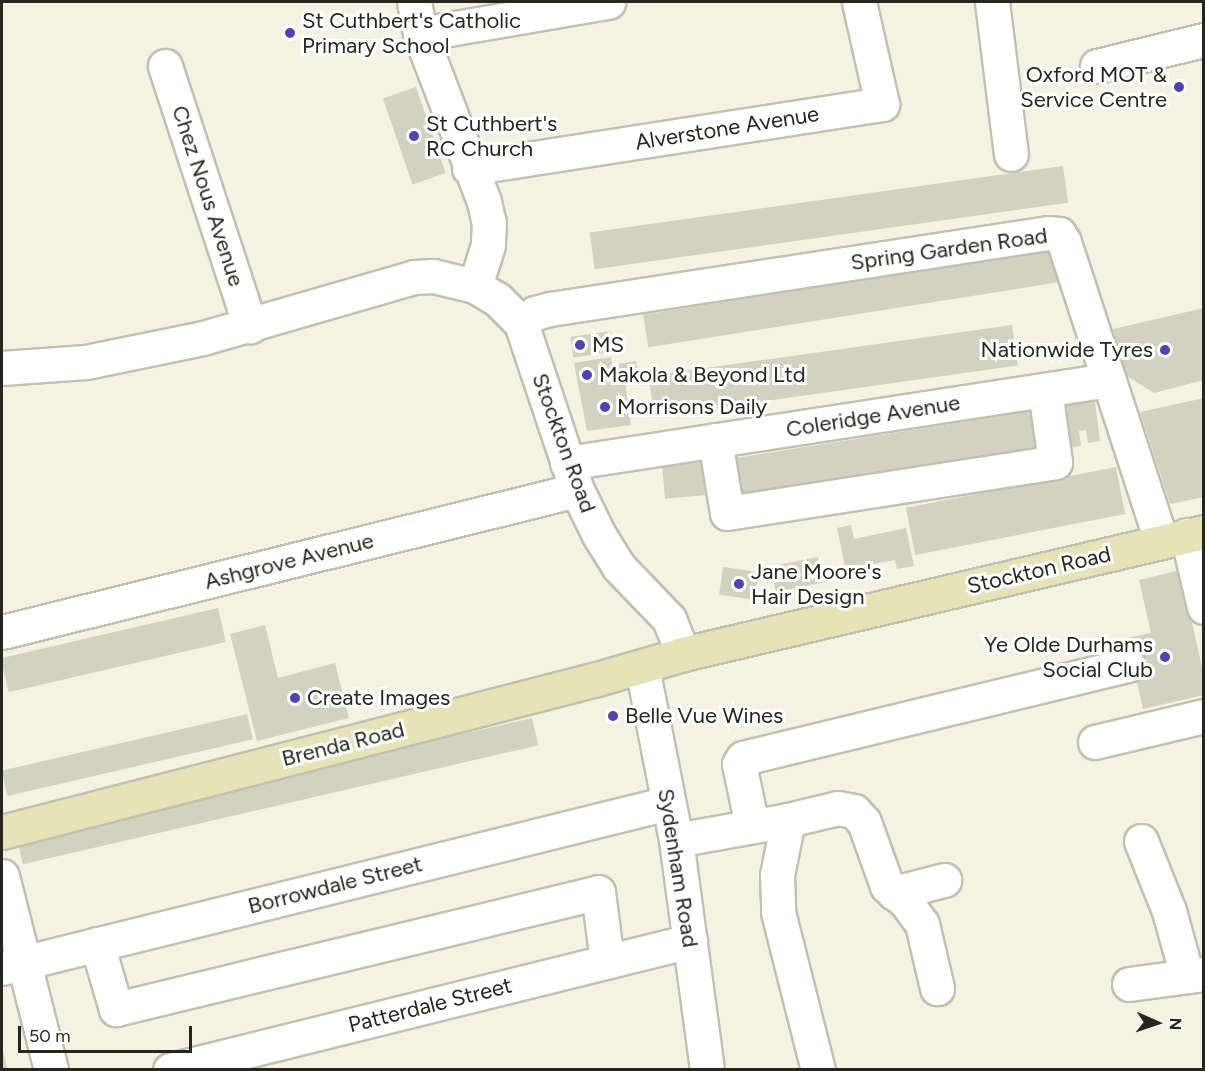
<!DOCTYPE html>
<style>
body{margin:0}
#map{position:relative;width:1205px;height:1071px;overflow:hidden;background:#f4f3e3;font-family:Figtree,sans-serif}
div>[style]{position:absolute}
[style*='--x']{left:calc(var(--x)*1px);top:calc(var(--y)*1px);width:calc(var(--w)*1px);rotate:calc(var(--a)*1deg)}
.building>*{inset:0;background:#d2d2c2;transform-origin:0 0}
.roads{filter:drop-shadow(2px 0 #c1c0b1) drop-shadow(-2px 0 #c1c0b1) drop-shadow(0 2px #c1c0b1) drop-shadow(0 -2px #c1c0b1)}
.minor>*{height:33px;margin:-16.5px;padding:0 16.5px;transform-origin:16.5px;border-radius:16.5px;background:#fff}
.major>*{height:33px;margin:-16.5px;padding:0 16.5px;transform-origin:16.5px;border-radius:16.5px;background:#e6e3b6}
.dots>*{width:16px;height:16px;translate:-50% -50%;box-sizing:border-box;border:3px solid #fff;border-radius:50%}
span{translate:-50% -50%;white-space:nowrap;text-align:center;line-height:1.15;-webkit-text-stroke:6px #fff;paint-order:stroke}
.poi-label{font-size:22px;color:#262620}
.left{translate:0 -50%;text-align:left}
.right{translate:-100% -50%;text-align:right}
.street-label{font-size:22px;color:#262620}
.frame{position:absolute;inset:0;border:3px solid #262620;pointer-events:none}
.north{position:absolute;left:1127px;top:993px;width:60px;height:60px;-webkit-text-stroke:4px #fff;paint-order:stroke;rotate:93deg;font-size:16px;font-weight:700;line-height:24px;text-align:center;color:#262620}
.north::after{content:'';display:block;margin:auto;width:21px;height:27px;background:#262620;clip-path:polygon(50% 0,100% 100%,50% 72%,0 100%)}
.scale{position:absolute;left:18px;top:1026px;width:174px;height:27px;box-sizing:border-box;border:3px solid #262620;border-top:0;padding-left:8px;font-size:18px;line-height:21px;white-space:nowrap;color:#262620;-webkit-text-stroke:4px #fff;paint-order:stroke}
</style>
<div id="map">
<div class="building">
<i style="left:416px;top:87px;width:91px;height:35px;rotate:71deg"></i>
<i style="left:1063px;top:166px;width:37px;height:478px;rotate:82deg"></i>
<i style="left:1052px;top:250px;width:33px;height:414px;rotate:81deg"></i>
<i style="clip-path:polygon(1204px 308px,1204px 380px,1154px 393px,1125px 375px,1113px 329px)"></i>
<i style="left:1012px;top:325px;width:41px;height:367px;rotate:82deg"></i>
<i style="left:611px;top:331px;width:21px;height:41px;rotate:82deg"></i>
<i style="clip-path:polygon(611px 357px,612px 365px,636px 361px,639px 380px,625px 382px,631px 425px,587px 431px,574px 363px)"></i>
<i style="clip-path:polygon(1204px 398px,1204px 497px,1170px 504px,1140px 412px)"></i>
<i style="clip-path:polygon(1095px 401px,1100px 441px,1088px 443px,1086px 430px,1079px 431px,1081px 446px,1060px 449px,1055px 406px)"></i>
<i style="left:1038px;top:410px;width:44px;height:316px;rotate:81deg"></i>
<i style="left:706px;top:462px;width:33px;height:44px;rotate:85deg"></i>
<i style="left:1116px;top:467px;width:48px;height:214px;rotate:79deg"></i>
<i style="clip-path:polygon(851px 525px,854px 539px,906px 528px,914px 566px,897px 569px,895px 560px,862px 566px,865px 578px,848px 581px,837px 528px)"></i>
<i style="left:818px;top:557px;width:26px;height:48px;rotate:79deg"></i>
<i style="left:723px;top:567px;width:36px;height:28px;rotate:8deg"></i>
<i style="clip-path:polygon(1180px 570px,1204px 676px,1204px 695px,1143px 709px,1127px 638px,1151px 633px,1139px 580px)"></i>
<i style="left:218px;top:608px;width:35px;height:223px;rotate:77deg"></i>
<i style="clip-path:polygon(265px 625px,278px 678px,335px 663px,349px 718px,257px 741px,230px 634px)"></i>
<i style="left:247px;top:714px;width:26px;height:252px;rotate:77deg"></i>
<i style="left:532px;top:718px;width:28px;height:529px;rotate:77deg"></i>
<i style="clip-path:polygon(2px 1047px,7px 1067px,8px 1070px,2px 1070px)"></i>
</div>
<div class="roads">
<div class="minor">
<i style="--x:414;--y:2;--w:33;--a:79"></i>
<i style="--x:420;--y:34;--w:180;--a:69.1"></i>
<i style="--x:484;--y:202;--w:22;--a:77"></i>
<i style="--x:489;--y:223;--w:22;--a:93"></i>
<i style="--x:488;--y:245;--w:43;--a:107.6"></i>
<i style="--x:992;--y:2;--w:153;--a:82.9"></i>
<i style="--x:420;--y:34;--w:191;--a:-9.7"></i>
<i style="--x:165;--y:66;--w:274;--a:71.9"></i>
<i style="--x:1097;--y:66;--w:110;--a:-13.7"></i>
<i style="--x:469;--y:168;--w:418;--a:-8.8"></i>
<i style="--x:882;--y:104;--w:105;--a:-102.7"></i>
<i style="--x:521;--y:323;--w:17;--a:-36"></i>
<i style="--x:535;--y:313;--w:16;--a:-15"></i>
<i style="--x:550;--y:309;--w:504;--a:-8.68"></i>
<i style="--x:1048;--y:233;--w:11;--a:5"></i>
<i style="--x:1059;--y:234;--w:9;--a:58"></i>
<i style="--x:1064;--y:242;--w:314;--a:72"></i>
<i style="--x:2;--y:368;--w:84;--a:-4.1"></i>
<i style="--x:86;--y:362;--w:119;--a:-11.6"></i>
<i style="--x:203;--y:338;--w:220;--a:-16.1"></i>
<i style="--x:414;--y:277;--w:19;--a:-3"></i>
<i style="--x:433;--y:276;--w:43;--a:13.4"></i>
<i style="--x:475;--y:286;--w:26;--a:31"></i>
<i style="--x:497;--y:299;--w:34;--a:45"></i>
<i style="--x:521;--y:323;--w:176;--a:71.5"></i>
<i style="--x:577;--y:490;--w:50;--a:63.9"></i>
<i style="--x:599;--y:535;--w:36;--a:58"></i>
<i style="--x:618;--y:566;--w:74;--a:46.1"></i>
<i style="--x:669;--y:619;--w:38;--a:68"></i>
<i style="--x:715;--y:440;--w:74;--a:80.7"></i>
<i style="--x:727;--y:513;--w:332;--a:-8.8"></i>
<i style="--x:1055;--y:462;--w:73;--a:-97.9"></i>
<i style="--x:567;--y:463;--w:547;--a:-8.72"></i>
<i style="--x:1187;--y:535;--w:74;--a:76.7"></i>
<i style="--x:2;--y:632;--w:592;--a:-13.87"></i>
<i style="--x:642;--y:667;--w:176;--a:78.9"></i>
<i style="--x:676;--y:840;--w:232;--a:82.3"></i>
<i style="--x:1095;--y:742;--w:112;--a:-13.4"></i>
<i style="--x:788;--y:820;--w:56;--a:101.3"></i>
<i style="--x:777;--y:875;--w:37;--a:88"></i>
<i style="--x:778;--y:912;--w:163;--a:75.8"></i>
<i style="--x:752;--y:826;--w:63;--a:-101.8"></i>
<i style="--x:739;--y:764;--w:7;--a:-56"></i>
<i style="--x:743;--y:758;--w:396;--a:-13.6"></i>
<i style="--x:676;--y:840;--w:114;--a:-10.1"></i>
<i style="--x:788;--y:820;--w:51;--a:-13.5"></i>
<i style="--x:838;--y:808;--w:16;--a:11"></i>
<i style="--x:854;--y:811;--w:15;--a:48"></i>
<i style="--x:864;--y:822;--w:68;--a:70.2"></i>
<i style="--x:887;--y:886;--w:25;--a:40"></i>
<i style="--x:906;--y:902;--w:27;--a:54"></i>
<i style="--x:922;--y:924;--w:66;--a:76.8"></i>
<i style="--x:1141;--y:841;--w:75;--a:68.2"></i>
<i style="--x:1169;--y:911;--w:67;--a:74.5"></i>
<i style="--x:2;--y:876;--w:200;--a:75.8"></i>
<i style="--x:894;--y:893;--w:52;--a:-14.6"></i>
<i style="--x:97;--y:944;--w:68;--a:73.7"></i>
<i style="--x:116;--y:1009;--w:496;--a:-13.6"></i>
<i style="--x:598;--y:892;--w:70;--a:82.6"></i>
<i style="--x:2;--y:968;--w:686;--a:-13.91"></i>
<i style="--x:1129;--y:984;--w:76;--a:-7.6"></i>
<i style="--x:170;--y:1070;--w:536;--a:-13.93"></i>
</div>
<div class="major">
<i style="--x:2;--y:832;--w:614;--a:-14.42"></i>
<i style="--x:597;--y:679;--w:90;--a:-16.2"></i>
<i style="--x:683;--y:654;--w:535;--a:-13.18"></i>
</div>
</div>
<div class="dots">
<i style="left:290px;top:33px;background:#5540b8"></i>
<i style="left:1179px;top:87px;background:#5540b8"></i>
<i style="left:414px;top:136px;background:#5540b8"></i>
<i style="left:580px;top:345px;background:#5540b8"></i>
<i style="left:1165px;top:350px;background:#5540b8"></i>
<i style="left:587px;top:375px;background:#5540b8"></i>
<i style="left:605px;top:407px;background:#5540b8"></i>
<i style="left:739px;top:584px;background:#5540b8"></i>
<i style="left:1165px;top:657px;background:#5540b8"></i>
<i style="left:295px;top:698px;background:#5540b8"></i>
<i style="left:613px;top:716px;background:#5540b8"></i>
</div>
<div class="poi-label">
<span class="left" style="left:302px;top:33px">St Cuthbert's Catholic<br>Primary School</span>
<span class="right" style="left:1167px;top:87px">Oxford MOT &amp;<br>Service Centre</span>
<span class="left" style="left:426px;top:136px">St Cuthbert's<br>RC Church</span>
<span class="left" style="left:592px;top:345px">MS</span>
<span class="right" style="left:1153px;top:350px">Nationwide Tyres</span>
<span class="left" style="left:599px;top:375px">Makola &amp; Beyond Ltd</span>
<span class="left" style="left:617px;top:407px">Morrisons Daily</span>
<span class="left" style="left:751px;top:584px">Jane Moore's<br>Hair Design</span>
<span class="right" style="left:1153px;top:657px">Ye Olde Durhams<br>Social Club</span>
<span class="left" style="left:307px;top:698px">Create Images</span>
<span class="left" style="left:625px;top:716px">Belle Vue Wines</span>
</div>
<div class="street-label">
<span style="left:727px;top:128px;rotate:-9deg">Alverstone Avenue</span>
<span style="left:208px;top:196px;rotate:72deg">Chez Nous Avenue</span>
<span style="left:949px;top:249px;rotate:-8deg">Spring Garden Road</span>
<span style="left:873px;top:416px;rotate:-9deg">Coleridge Avenue</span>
<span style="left:564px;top:443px;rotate:70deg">Stockton Road</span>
<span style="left:289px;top:561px;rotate:-14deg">Ashgrove Avenue</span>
<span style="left:1039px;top:570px;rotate:-13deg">Stockton Road</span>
<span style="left:343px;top:744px;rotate:-14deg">Brenda Road</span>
<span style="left:678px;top:868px;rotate:81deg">Sydenham Road</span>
<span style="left:335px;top:885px;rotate:-14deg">Borrowdale Street</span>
<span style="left:430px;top:1005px;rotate:-14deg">Patterdale Street</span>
</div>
<div class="frame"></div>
<div class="north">N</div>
<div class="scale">50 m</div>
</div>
